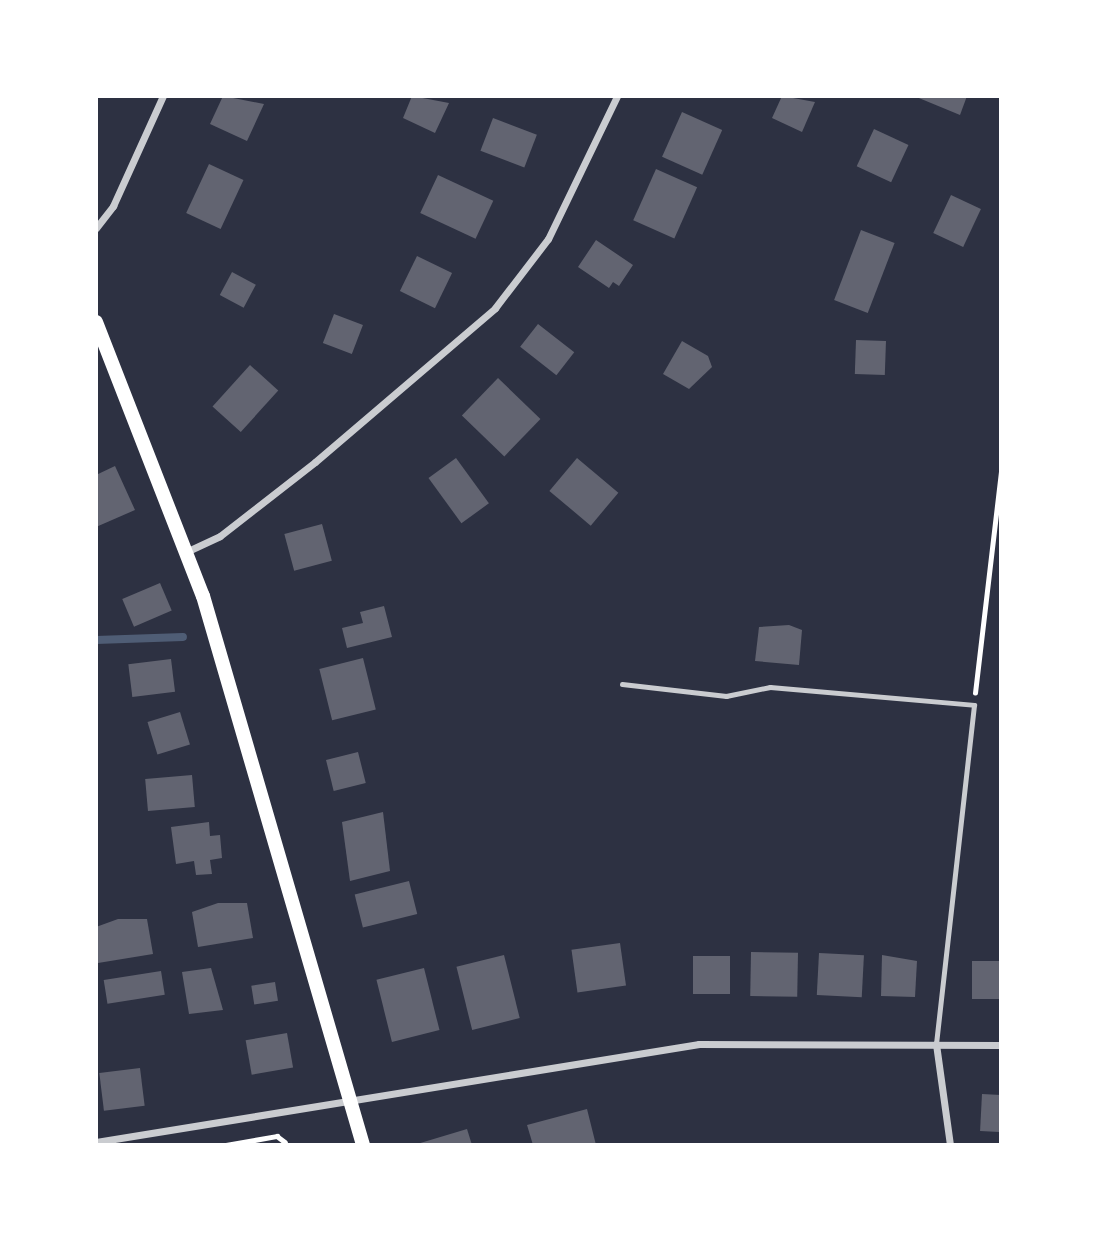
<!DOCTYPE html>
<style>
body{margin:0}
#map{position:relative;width:1097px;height:1241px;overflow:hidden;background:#2d3142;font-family:"PT Sans",sans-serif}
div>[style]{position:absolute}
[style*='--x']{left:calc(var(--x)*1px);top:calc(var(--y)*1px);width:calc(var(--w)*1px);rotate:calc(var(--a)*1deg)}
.stream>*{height:8px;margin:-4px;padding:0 4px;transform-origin:4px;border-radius:4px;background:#4f5d75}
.building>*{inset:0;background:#626471;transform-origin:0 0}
.path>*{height:4.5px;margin:-2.25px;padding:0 2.25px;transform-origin:2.25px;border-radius:2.25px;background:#fff}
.service>*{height:5px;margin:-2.5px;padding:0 2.5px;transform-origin:2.5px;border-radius:2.5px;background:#caccd0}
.minor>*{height:7px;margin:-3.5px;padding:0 3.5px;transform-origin:3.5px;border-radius:3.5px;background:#caccd0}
.secondary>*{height:14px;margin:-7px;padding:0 7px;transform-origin:7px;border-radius:7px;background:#fff}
span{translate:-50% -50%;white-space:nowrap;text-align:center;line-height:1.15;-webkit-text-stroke:7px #fff;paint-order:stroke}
.frame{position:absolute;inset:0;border:98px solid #fff;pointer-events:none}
</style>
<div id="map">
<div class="stream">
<i style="--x:96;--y:640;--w:87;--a:-2"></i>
</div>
<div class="building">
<i style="clip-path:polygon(223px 96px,264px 104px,247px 141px,210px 124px)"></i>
<i style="clip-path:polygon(412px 96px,449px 103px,435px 133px,403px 118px)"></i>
<i style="clip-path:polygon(782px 96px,815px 102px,802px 132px,772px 118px)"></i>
<i style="clip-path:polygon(914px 96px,967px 96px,960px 115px)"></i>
<i style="left:682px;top:112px;width:44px;height:49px;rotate:24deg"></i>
<i style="left:493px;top:118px;width:47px;height:35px;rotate:21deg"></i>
<i style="left:874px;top:129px;width:38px;height:41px;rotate:25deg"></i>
<i style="left:209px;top:164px;width:38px;height:54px;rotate:25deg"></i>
<i style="left:656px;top:169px;width:45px;height:56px;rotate:24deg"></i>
<i style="left:438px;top:175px;width:61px;height:42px;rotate:25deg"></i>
<i style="left:951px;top:195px;width:33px;height:42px;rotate:25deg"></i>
<i style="left:861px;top:230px;width:36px;height:75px;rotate:21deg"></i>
<i style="clip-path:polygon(596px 240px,633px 265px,619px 286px,613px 282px,609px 288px,578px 267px)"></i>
<i style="left:417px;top:256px;width:39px;height:39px;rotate:26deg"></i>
<i style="left:232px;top:272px;width:27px;height:26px;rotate:28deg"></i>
<i style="left:334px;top:314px;width:31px;height:31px;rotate:21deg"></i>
<i style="left:538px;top:324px;width:46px;height:29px;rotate:38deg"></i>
<i style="left:856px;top:340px;width:30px;height:34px;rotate:2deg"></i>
<i style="clip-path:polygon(682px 341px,708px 356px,712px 367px,689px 389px,663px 374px)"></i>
<i style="left:250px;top:365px;width:38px;height:56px;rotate:42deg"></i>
<i style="left:498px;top:378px;width:59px;height:52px;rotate:44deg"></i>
<i style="left:456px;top:458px;width:56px;height:34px;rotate:54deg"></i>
<i style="left:577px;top:458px;width:54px;height:43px;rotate:40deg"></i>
<i style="clip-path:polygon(115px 466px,135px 510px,96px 527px,96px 475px)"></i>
<i style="left:322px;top:524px;width:38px;height:39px;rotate:75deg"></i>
<i style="left:160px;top:583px;width:30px;height:41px;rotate:67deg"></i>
<i style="clip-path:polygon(384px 606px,392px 637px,347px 648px,342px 628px,363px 623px,360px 612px)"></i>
<i style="clip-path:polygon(789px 625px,802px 630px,799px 665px,755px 661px,759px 627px)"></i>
<i style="left:363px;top:658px;width:53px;height:45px;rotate:76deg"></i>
<i style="left:171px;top:659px;width:33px;height:43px;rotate:83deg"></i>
<i style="left:180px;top:712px;width:34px;height:34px;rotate:73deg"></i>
<i style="left:358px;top:752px;width:32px;height:33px;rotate:76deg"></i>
<i style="left:192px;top:775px;width:32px;height:47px;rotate:85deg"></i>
<i style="clip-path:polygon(383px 812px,390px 871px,350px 881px,342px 822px)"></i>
<i style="clip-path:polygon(209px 822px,210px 836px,220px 835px,222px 858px,210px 860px,212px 874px,196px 875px,194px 861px,176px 864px,171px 827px)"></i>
<i style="left:409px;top:881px;width:34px;height:56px;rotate:76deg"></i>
<i style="clip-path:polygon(218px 903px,247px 903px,253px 938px,198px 947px,192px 912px)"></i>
<i style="clip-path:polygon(118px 919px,147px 919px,153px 954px,98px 963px,96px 927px)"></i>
<i style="left:620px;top:943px;width:43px;height:49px;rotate:82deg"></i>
<i style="left:751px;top:952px;width:47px;height:44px;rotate:1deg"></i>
<i style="left:819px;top:953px;width:45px;height:42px;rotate:3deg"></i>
<i style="left:504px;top:955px;width:65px;height:49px;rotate:76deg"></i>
<i style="clip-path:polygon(882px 955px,917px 961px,915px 997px,881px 996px)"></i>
<i style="left:693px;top:956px;width:37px;height:38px"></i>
<i style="left:972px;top:961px;width:29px;height:38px"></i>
<i style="clip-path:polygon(211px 968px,223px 1010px,189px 1014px,182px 972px)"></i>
<i style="left:424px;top:968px;width:64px;height:49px;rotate:76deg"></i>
<i style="left:161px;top:971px;width:24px;height:58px;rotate:81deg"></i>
<i style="left:275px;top:982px;width:19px;height:24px;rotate:81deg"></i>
<i style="left:287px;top:1033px;width:35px;height:42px;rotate:80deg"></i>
<i style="left:140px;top:1068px;width:38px;height:41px;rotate:83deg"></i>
<i style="left:982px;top:1094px;width:19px;height:37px;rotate:3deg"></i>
<i style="clip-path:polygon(587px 1109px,596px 1145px,533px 1145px,527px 1125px)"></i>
<i style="clip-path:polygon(467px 1129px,472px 1145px,417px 1145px,417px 1144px)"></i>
</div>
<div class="path">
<i style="--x:975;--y:693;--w:224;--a:-83.3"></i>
<i style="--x:226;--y:1145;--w:52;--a:-10"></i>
<i style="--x:277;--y:1136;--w:10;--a:37"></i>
</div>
<div class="service">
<i style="--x:622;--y:684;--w:105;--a:6.6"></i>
<i style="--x:726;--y:696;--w:45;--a:-11.6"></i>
<i style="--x:770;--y:687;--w:205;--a:5"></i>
<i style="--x:974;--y:705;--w:341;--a:96.4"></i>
</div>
<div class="minor">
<i style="--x:96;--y:228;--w:28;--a:-52"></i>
<i style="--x:113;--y:206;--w:121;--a:-65.6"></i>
<i style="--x:188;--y:551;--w:35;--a:-25"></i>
<i style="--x:220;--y:536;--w:120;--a:-37.9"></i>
<i style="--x:315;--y:462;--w:237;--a:-40.5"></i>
<i style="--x:495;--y:308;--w:87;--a:-52.5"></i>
<i style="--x:548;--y:239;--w:159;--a:-64.2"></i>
<i style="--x:936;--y:1044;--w:102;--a:82.1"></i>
<i style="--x:96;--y:1142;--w:611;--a:-9.23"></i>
<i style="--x:699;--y:1044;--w:302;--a:0.2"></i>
</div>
<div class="secondary">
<i style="--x:96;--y:322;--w:294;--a:68.7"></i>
<i style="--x:203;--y:596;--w:572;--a:73.75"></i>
</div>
<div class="frame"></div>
</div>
